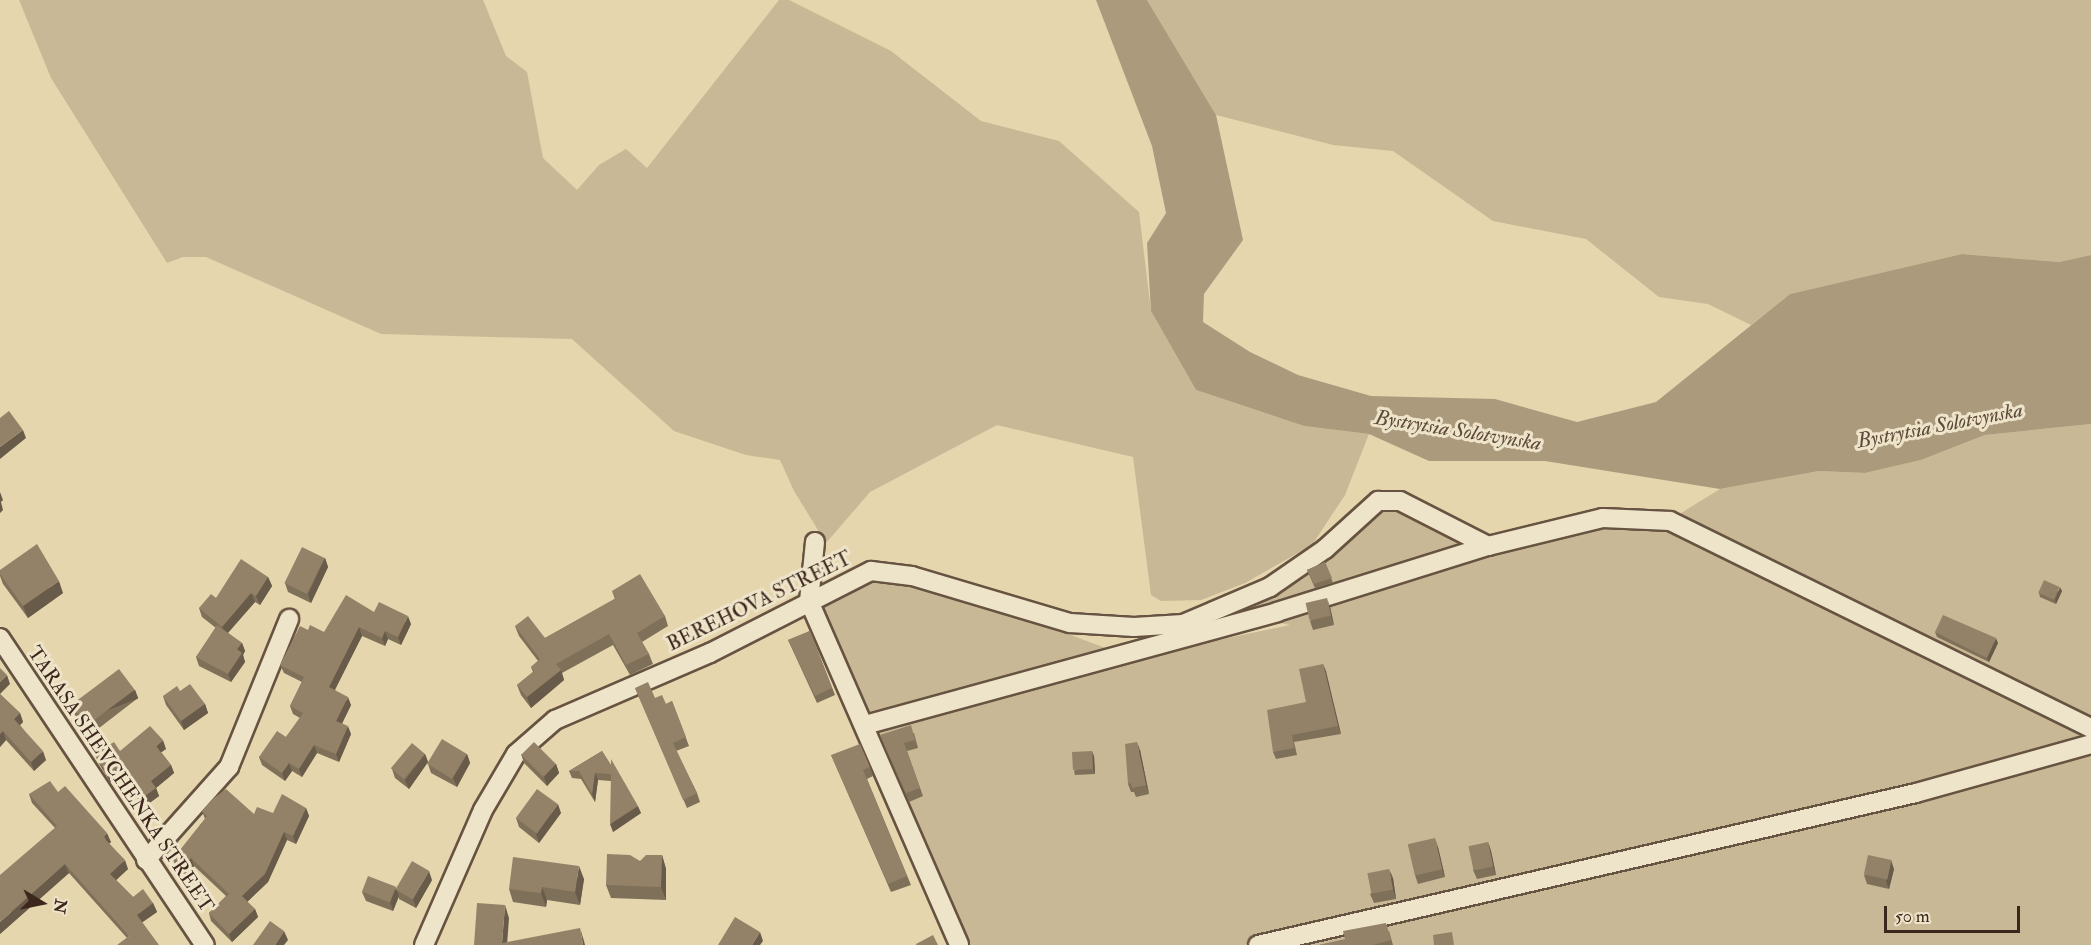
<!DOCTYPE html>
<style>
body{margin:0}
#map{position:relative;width:2091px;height:945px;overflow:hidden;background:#e5d6ae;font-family:"IM FELL Double Pica",serif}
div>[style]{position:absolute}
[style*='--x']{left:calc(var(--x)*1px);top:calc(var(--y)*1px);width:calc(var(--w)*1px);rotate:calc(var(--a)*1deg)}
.green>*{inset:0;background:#c8b895}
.water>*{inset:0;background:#ac9a7d}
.roads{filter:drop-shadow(2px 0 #675341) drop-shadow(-2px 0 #675341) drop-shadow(0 2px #675341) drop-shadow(0 -2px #675341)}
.minor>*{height:18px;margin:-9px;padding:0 9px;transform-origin:9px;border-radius:9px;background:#eee4ca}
.wall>*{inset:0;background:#7f7059}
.shaded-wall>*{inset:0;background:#685b49;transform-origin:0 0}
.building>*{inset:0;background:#948268;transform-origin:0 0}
span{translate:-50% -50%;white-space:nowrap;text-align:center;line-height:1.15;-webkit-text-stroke:6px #eee4ca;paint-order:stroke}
.street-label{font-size:20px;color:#3d271d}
.water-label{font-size:21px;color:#5e4a3a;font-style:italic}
.north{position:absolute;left:12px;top:873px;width:60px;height:60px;-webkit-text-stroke:4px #eee4ca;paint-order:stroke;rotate:100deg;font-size:16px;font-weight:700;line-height:24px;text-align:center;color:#3d271d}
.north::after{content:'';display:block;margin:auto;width:21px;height:27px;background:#3d271d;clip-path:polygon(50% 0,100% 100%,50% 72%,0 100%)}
.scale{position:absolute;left:1884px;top:906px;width:136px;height:27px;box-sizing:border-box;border:3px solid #3d271d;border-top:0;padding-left:8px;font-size:18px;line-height:21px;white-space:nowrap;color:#3d271d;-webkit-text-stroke:4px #eee4ca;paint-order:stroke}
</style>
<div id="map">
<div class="green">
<i style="clip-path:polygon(19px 0,483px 0,506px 56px,527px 72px,543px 158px,577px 190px,599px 165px,626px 149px,647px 168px,779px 0,789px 0,891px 51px,981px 121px,1059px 141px,1139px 212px,1151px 311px,1196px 390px,1304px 426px,1369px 434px,1345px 495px,1312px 545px,1245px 583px,1201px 600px,1161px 601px,1151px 595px,1133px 457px,997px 425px,870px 492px,826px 543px,794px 491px,780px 460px,746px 455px,674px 431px,572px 339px,381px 334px,206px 257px,183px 257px,167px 263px,51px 78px)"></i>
<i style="clip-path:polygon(1147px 0,2091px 0,2091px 255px,2059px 262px,1962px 254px,1790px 294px,1751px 325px,1708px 304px,1659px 297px,1586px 239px,1493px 221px,1393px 151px,1333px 145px,1216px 115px)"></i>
<i style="clip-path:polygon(2091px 424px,2091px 945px,963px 945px,816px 601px,873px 574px,1023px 617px,1132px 658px,1290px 625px,1237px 614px,1276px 595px,1339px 552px,1357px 528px,1380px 508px,1417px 512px,1464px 541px,1590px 523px,1665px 523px,1720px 489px,1819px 471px,1865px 473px,1921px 460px,1985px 435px)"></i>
</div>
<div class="water">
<i style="clip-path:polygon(1096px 0,1147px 0,1216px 115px,1243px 240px,1204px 294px,1203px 322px,1250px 352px,1298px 375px,1371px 396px,1495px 399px,1577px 422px,1656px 402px,1790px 294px,1962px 254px,2059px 262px,2091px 255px,2091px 424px,1985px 435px,1921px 460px,1865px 473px,1819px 471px,1720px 489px,1545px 461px,1429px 461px,1369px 434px,1304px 426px,1196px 390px,1151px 311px,1147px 243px,1166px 213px,1152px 146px)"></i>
</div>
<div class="roads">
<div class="minor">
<i style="--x:815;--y:542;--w:59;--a:95.8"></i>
<i style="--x:809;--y:601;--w:375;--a:66.4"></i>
<i style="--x:0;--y:638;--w:369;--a:56.3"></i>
<i style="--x:865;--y:725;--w:427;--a:-15.3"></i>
<i style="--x:1277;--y:612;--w:221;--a:-17.4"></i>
<i style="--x:1488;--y:546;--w:118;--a:-13.7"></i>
<i style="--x:1603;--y:518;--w:67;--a:2.6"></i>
<i style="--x:1670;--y:521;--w:469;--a:26.2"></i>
<i style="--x:146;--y:860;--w:125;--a:-48.3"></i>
<i style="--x:229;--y:767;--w:160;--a:-67.9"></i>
<i style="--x:424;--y:945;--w:147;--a:-66.4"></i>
<i style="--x:483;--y:810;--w:65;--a:-59.5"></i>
<i style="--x:516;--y:754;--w:52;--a:-41.1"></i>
<i style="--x:555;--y:720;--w:169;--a:-23.4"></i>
<i style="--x:710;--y:653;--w:181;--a:-27"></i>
<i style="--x:871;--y:571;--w:41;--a:7"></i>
<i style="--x:912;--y:576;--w:165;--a:16.6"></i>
<i style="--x:1070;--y:623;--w:64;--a:3.6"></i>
<i style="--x:1134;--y:627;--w:49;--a:-3.5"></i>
<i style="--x:1183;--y:624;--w:95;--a:-23"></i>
<i style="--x:1270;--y:587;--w:67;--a:-34.6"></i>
<i style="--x:1325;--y:549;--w:72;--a:-42.2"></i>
<i style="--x:1378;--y:501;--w:22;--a:0"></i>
<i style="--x:1400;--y:501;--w:99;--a:27.1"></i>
<i style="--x:1258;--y:945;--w:675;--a:-13.01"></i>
<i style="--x:1916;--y:793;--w:182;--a:-15.6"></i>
</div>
</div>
<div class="wall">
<i style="clip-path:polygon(325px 558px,328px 567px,311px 603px,288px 592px,285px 583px)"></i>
<i style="clip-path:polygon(1325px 562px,1333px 583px,1315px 588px,1307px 570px)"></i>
<i style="clip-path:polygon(0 570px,63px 593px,28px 618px,3px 584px,0 576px)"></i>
<i style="clip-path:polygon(268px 577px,272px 586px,260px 605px,255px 602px,228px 633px,242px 643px,245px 651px,243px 655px,245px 662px,231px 682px,199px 666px,196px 657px,216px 628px,202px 617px,199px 608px,216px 598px)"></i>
<i style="clip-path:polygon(612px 591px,665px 616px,668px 626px,642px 642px,649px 654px,653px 664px,630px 675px,613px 645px,562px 673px,564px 680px,531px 708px,521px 695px,517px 685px,533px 672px,531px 667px,538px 661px,519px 636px,515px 626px,545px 638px,615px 599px)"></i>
<i style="clip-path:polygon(2062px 591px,2056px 604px,2040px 597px,2039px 593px)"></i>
<i style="clip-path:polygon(1330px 607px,1334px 625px,1313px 630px,1310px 621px)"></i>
<i style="clip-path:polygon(374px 612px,411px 624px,401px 645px,388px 639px,385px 646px,362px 636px,335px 690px,351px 705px,342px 723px,351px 734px,339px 762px,317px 753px,302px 777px,292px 771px,285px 781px,262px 765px,259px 757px,286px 737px,300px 718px,293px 714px,290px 706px,302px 682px,284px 673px,280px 665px,308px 630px,324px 632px)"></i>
<i style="clip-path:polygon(810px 631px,835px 695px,817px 703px,788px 640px)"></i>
<i style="clip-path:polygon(1935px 632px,1998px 643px,1989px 662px,1937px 637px)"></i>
<i style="clip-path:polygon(1323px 664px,1341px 734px,1294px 742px,1297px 755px,1276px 759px,1273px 752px,1306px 702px)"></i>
<i style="clip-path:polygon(635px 688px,666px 704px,672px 701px,689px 746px,676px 751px,697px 793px,700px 802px,687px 808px)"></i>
<i style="clip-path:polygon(135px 690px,138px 698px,90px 735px,75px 715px,72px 706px)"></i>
<i style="clip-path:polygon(180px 691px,205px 704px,208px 713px,184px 730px,166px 705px,163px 696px)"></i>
<i style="clip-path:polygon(0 694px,20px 713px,23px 722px,20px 725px,46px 760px,34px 771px,6px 740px,0 747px)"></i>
<i style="clip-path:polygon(914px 733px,918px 748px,907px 751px,923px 796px,909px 802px,880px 735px)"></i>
<i style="clip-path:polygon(166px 749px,161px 752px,171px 765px,174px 773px,156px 788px,159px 796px,144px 807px,120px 776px,110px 782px,98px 762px,95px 754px,120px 751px)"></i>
<i style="clip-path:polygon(1140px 750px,1149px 794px,1136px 797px,1134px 792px,1131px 792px,1128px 784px)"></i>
<i style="clip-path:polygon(602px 751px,641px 813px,613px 832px,611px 781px,598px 780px,595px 802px,581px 779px,572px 778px,569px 771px)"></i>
<i style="clip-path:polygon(425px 754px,428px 762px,409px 789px,395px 778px,392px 769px)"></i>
<i style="clip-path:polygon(467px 754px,470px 763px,457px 787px,431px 773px,428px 764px)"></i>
<i style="clip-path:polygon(521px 754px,556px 764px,559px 773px,547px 786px,524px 763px)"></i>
<i style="clip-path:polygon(831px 755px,870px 767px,873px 776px,867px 779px,911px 885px,891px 892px)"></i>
<i style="clip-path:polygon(1094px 756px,1095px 774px,1075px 775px,1074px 771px)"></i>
<i style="clip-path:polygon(58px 792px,111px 842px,109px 844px,128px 869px,116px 880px,133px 897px,153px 903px,157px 912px,142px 922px,127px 938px,69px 873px,0 934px,55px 828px,32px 803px,29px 794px)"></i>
<i style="clip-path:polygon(306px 808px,309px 816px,296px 844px,287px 840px,268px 882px,247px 902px,255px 909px,258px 917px,232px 942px,211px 921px,209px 913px,226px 896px,194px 866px,186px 876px,176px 867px,173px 859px,205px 819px,202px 811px,254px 814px,273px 813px)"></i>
<i style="clip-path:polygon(561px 813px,539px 843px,519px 827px,516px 818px)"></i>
<i style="clip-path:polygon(1488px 842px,1491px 851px,1496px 875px,1477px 879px,1473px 870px)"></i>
<i style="clip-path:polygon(1438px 847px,1445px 877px,1418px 884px,1415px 875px)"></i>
<i style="clip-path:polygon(662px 855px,666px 869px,666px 900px,611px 898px,606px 885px,640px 861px)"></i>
<i style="clip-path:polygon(1894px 869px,1889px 889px,1867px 884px,1864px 875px)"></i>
<i style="clip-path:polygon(1393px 878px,1396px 899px,1374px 903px,1370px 894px)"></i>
<i style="clip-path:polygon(584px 879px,580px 905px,547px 900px,546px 907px,513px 902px,509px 889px)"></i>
<i style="clip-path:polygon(432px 880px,416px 908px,399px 899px,399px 896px,393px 911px,366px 901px,362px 892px,397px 889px)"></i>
<i style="clip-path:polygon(1389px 931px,1393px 945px,1319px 945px)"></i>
</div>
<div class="shaded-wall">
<i style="clip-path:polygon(23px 430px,26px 438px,0 459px,0 447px)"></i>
<i style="clip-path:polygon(0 492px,3px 500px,1px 502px,3px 510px,0 513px)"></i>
<i style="clip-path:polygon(325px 558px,328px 567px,311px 603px,308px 594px)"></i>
<i style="clip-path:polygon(268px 577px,272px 586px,260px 605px,256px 596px)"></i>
<i style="clip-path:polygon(59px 581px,63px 593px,28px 618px,23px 606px)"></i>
<i style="clip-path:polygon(2060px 587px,2062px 591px,2056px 604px,2055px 600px)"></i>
<i style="clip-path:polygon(251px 593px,255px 602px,225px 636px,222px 627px)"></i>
<i style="clip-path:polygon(1327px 598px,1330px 607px,1334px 625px,1331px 616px)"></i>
<i style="clip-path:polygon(408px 616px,411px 624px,401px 645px,398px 637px)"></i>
<i style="clip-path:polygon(359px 627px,362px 636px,332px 695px,329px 687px)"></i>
<i style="clip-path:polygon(385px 631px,388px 639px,385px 646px,382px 638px)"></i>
<i style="clip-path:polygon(1996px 638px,1998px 643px,1989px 662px,1987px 658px)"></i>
<i style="clip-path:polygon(242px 643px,245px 651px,243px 655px,245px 662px,231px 682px,228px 674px,237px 649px)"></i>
<i style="clip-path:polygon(1323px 664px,1326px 671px,1341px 734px,1338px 726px)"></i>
<i style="clip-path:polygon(561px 670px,564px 680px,531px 708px,527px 697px)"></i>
<i style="clip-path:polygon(7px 675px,10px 684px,0 694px,0 682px)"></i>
<i style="left:135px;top:690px;width:9px;height:61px;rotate:69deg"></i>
<i style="clip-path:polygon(348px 697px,351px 705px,339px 730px,336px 721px)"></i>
<i style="clip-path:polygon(205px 704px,208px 713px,184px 730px,181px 721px)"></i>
<i style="clip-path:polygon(20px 713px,23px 722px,17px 728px,14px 719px)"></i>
<i style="clip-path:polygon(348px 726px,351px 734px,339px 762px,336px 754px)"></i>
<i style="clip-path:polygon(3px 731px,6px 740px,0 747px,0 734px)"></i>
<i style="clip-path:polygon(163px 740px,166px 749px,159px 754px,156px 746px)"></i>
<i style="clip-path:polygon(1137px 742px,1140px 750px,1149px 794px,1146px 785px)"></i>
<i style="clip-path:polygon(314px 745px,317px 753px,302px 777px,299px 769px)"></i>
<i style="clip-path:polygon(43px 751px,46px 760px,34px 771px,31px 762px)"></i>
<i style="clip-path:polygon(1092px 751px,1094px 756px,1095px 774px,1093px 769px)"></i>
<i style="clip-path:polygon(425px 754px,428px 762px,409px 789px,405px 780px)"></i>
<i style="clip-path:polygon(467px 754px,470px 763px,457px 787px,453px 778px)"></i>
<i style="clip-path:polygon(289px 763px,292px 771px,285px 781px,282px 773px)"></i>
<i style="clip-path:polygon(556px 764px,559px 773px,547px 786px,544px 777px)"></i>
<i style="clip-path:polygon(171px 765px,174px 773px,156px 788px,159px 796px,144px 807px,141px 799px,151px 781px)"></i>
<i style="clip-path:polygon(117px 768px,120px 776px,110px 782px,107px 774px)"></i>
<i style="clip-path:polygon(595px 773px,598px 780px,595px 802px,592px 794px)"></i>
<i style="clip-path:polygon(558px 804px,561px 813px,539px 843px,536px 834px)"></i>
<i style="clip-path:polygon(638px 806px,641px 813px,613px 832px,610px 824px)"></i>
<i style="clip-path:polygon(306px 808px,309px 816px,296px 844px,293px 836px)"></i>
<i style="clip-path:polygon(284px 832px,287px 840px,268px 882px,245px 904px,242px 896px)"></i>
<i style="clip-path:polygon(107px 833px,111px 842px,107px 845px,104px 836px)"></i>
<i style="clip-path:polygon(1435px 838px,1438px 847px,1445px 877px,1442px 869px)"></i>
<i style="clip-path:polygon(1488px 842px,1491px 851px,1496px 875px,1493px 866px)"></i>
<i style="clip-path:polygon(662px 855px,666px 869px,666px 900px,661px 887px)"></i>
<i style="clip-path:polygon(191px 858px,194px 866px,186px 876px,183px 868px)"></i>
<i style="clip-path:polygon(125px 860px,128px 869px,113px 883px,110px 874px)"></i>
<i style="clip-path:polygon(1891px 860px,1894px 869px,1889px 889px,1886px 881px)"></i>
<i style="clip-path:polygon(65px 864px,69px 873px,0 934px,0 922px)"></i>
<i style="clip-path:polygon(579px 866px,584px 879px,580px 905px,575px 892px)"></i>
<i style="clip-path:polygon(1389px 869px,1393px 878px,1396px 899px,1393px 890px)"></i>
<i style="clip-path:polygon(429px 871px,432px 880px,416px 908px,413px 899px)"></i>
<i style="clip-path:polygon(396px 887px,399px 896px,393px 911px,390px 902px)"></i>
<i style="clip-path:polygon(542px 887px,547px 900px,546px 907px,541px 893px)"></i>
<i style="clip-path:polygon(153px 903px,157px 912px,140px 924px,137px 915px)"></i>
<i style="clip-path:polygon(505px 905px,509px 918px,507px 945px,502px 943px)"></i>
<i style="clip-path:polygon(255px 909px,258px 917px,232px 942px,229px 934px)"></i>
<i style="clip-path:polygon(580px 928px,584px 941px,585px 945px,583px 945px)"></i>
<i style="clip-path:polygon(284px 931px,288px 940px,284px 945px,275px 945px)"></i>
<i style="clip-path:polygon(760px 932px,763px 941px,760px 945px,752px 945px)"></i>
</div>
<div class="building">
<i style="clip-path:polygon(9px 411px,23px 430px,0 447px,0 418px)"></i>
<i style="clip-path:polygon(37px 544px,59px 581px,23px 606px,0 574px,0 570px)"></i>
<i style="left:302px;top:547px;width:25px;height:40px;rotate:26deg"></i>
<i style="clip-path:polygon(241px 559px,268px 577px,256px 596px,251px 593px,222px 627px,199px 608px,211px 594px,216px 598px)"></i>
<i style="clip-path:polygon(1325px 562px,1332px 578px,1314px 584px,1307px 570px)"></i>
<i style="clip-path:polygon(640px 574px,665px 616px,637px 633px,649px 654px,626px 665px,609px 634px,556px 664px,561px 670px,527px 697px,517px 685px,534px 671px,531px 667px,540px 659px,515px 626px,528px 616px,545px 638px,616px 598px,612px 591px)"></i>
<i style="left:2044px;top:580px;width:17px;height:14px;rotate:24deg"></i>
<i style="clip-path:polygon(346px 595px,374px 612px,379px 602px,408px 616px,398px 637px,385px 631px,382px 638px,359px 627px,329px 687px,348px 697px,336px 721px,348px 726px,336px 754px,314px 745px,299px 769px,289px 763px,282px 773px,259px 757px,277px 731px,286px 737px,303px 713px,290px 706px,304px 677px,280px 665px,300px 626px,308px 630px,310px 625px,324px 632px)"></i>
<i style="left:1327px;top:598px;width:18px;height:22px;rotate:77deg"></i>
<i style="clip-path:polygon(1943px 615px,1996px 638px,1987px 658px,1935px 632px)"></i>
<i style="clip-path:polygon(217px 625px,242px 643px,237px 649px,242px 653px,228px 674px,196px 657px)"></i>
<i style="clip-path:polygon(810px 631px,832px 688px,815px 696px,788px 640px)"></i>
<i style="clip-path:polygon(1323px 664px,1338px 726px,1292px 735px,1294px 748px,1273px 752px,1267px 710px,1306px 702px,1299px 669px)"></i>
<i style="clip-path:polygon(0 668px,7px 675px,0 682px)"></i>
<i style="left:119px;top:669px;width:26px;height:60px;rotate:53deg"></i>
<i style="clip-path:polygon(648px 682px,655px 698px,662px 695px,666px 704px,672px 701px,686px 737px,673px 743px,697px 793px,683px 800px,635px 688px)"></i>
<i style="clip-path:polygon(190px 684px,205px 704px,181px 721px,163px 696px,177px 686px,180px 691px)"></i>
<i style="clip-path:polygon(0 694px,20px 713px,14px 719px,43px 751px,31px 762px,3px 731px,0 734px)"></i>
<i style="clip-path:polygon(911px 725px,915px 740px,904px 743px,920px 788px,906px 793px,880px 735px)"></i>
<i style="clip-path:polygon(150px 726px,163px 740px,156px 746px,171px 765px,151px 781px,156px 788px,141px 799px,117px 768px,107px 774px,95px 754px,114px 742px,120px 751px)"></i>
<i style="left:442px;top:739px;width:29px;height:29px;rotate:31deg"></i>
<i style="left:534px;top:742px;width:31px;height:18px;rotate:45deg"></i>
<i style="clip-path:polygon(1137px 742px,1146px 785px,1132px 788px,1131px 783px,1128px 784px,1125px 744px)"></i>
<i style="left:412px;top:743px;width:17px;height:33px;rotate:40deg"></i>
<i style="clip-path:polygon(860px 744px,870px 767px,863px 770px,907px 876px,888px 884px,831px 755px)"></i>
<i style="clip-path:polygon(602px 751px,611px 765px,611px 759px,638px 806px,610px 824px,611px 774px,595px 773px,592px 794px,579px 771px,569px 771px)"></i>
<i style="left:1092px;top:751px;width:18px;height:20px;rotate:87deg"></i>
<i style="clip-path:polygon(50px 781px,58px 792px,65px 786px,107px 833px,104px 836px,106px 840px,125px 860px,110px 874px,133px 897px,143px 889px,153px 903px,137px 915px,159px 945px,117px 945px,129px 936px,65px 864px,0 922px,0 875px,57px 826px,29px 794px)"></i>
<i style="clip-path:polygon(226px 789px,254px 814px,257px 807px,273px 813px,282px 794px,306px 808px,293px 836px,284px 832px,265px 874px,242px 896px,255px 909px,229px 934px,209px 913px,229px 894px,191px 858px,183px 868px,173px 859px,207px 816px,202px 811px,214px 798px)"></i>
<i style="left:537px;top:789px;width:26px;height:36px;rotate:36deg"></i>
<i style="left:1435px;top:838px;width:32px;height:28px;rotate:77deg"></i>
<i style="left:1488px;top:842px;width:25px;height:20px;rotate:78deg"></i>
<i style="clip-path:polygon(607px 854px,630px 855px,640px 861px,646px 855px,662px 855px,661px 887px,606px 885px)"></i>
<i style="left:1868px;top:855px;width:24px;height:20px;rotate:12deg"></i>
<i style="clip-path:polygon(513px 857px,579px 866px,575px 892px,542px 887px,541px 893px,509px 889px)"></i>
<i style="left:412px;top:861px;width:20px;height:33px;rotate:30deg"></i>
<i style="left:1389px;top:869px;width:21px;height:22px;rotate:79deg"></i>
<i style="left:368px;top:876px;width:30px;height:17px;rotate:21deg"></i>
<i style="clip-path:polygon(477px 903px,505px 905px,502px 943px,580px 928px,583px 945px,474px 945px)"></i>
<i style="clip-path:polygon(735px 917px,760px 932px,752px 945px,718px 945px)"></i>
<i style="clip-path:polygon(270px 921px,284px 931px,275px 945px,253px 945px)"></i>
<i style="clip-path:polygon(1386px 923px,1391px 940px,1373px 945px,1319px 945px,1345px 939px,1343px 931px)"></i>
<i style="clip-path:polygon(1452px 932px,1454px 945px,1434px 945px,1433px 935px)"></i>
<i style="clip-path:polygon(933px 935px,938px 945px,916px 945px,916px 944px)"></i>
</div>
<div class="street-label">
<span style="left:759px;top:601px;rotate:-26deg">BEREHOVA STREET</span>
<span style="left:121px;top:779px;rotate:56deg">TARASA SHEVCHENKA STREET</span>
</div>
<div class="water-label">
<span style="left:1940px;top:426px;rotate:-11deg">Bystrytsia Solotvynska</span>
<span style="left:1458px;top:431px;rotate:9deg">Bystrytsia Solotvynska</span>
</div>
<div class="north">N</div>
<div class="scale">50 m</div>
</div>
